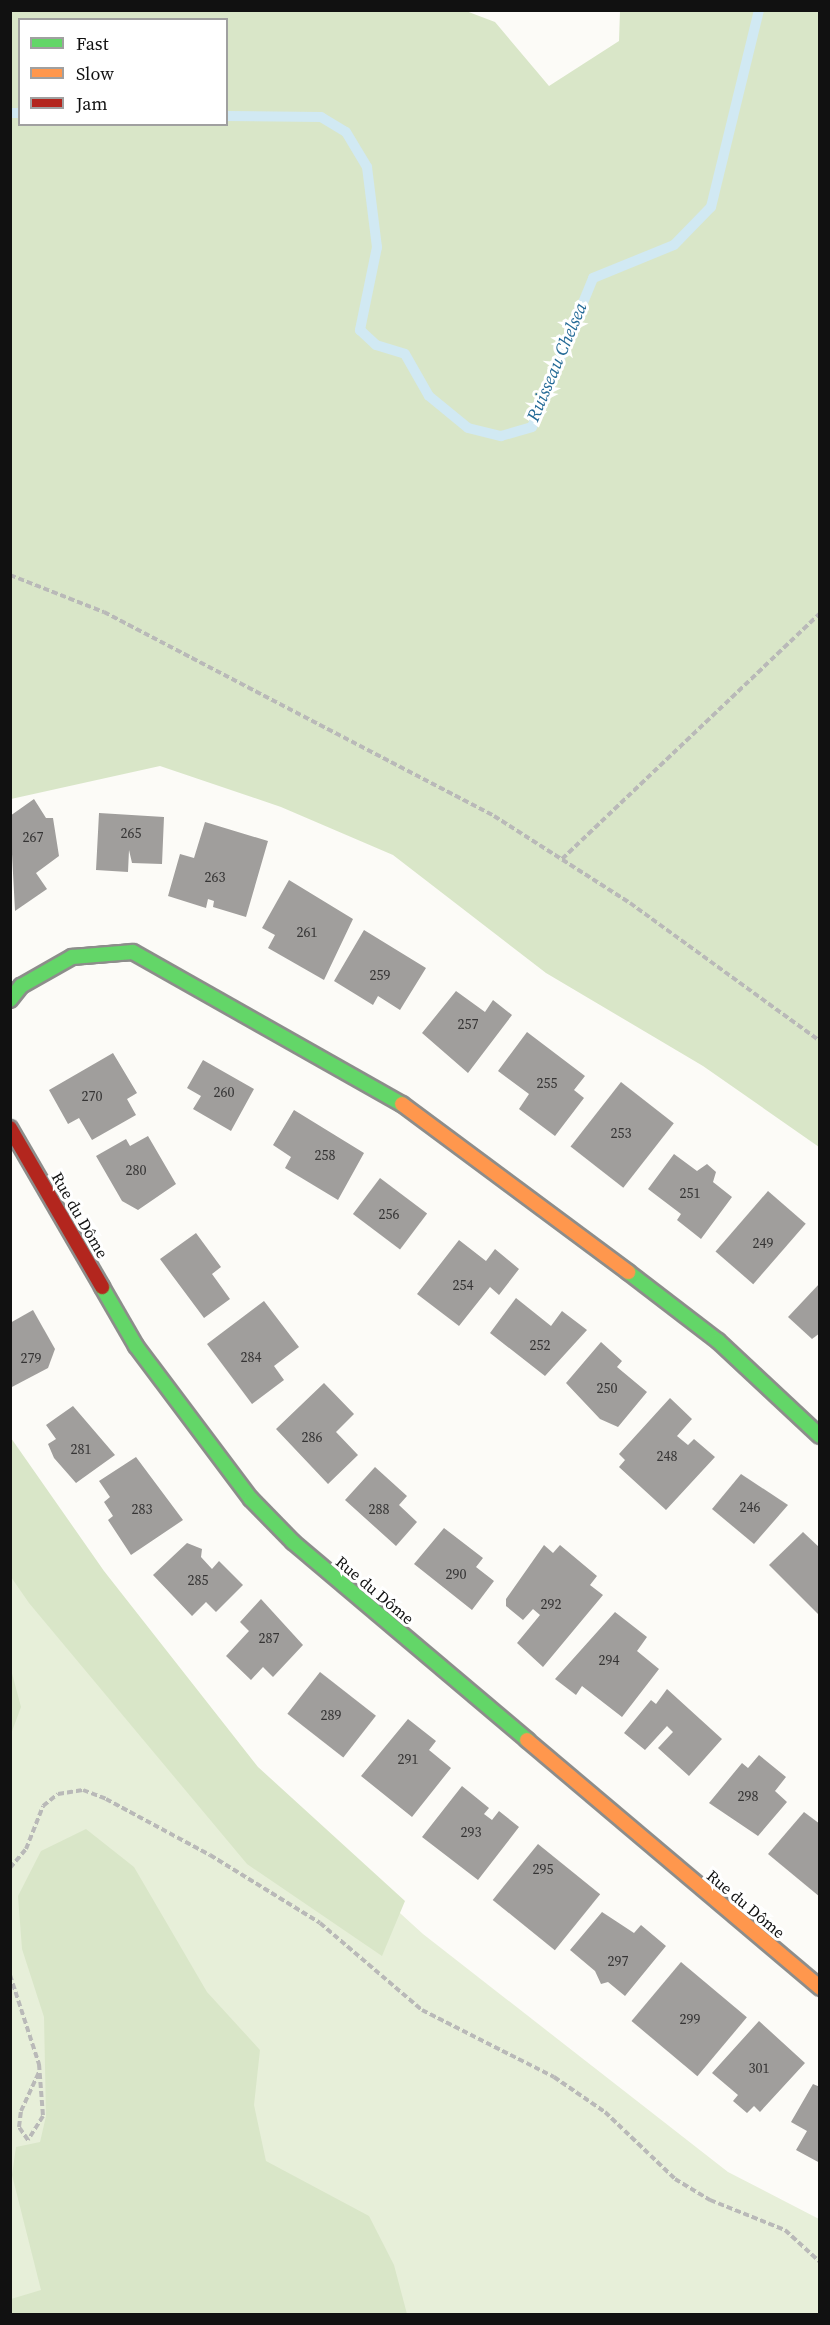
<!DOCTYPE html>
<meta charset="utf-8">
<style>
body{margin:0}
#map{position:relative;width:830px;height:2325px;overflow:hidden;background:#fcfbf7;font-family:"Source Serif 4",serif}
div>[style]{position:absolute}
[style*='--x']{left:calc(var(--x)*1px);top:calc(var(--y)*1px);width:calc(var(--w)*1px);rotate:calc(var(--a)*1deg)}
.green>*{inset:0;background:#e7efd9}
.forest>*{inset:0;background:#d9e6c8}
.stream>*{height:10px;margin:-5px;padding:0 5px;transform-origin:5px;border-radius:5px;background:#d1e9f3}
.building>*{inset:0;background:#a09e9c;transform-origin:0 0}
.path>*{height:4px;margin-top:-2px;transform-origin:0;background:repeating-linear-gradient(90deg,#b9b9b8 0 6px,transparent 0 9px)}
.roads{filter:drop-shadow(2px 0 #8d8d8b) drop-shadow(-2px 0 #8d8d8b) drop-shadow(0 2px #8d8d8b) drop-shadow(0 -2px #8d8d8b)}
.fast>*{height:14px;margin:-7px;padding:0 7px;transform-origin:7px;border-radius:7px;background:#63d668}
.slow>*{height:14px;margin:-7px;padding:0 7px;transform-origin:7px;border-radius:7px;background:#ff974d}
.jam>*{height:14px;margin:-7px;padding:0 7px;transform-origin:7px;border-radius:7px;background:#b3261e}
span{translate:-50% -50%;white-space:nowrap;text-align:center;line-height:1.15;-webkit-text-stroke:6px #fff;paint-order:stroke}
.number-label{font-size:14px;color:#353434}
.number-label span{-webkit-text-stroke-width:0}
.street-label{font-size:16px;color:#111}
.water-label{font-size:18px;color:#256b97;font-style:italic}
.frame{position:absolute;inset:0;border:12px solid #111;pointer-events:none}
.legend{position:absolute;left:18px;top:18px;width:210px;height:108px;box-sizing:border-box;background:#fff;border:2px solid #a0a0a0;margin:0;padding:8px 10px;list-style:none;font-size:18px;color:#111}
.legend li{display:flex;align-items:center;gap:12px;height:30px}
.legend b{width:30px;border:2px solid #a0a0a0}
</style>
<div id="map">
<div class="green">
<i style="clip-path:polygon(10px 1451px,269px 1794px,423px 1934px,728px 2172px,819px 2219px,819px 2314px,11px 2314px)"></i>
</div>
<div class="forest">
<i style="clip-path:polygon(evenodd,10px 11px,466px 11px,495px 22px,549px 86px,619px 41px,620px 11px,819px 11px,819px 1147px,703px 1066px,546px 973px,393px 855px,281px 807px,160px 766px,11px 799px,10px 11px,20px 20px,226px 20px,226px 124px,20px 124px,20px 20px)"></i>
<i style="clip-path:polygon(11px 1438px,104px 1571px,258px 1767px,405px 1901px,382px 1956px,247px 1864px,29px 1603px,11px 1577px)"></i>
<i style="clip-path:polygon(10px 1666px,21px 1707px,11px 1734px,10px 1734px)"></i>
<i style="clip-path:polygon(86px 1829px,134px 1867px,207px 1992px,260px 2050px,254px 2105px,266px 2161px,369px 2216px,394px 2265px,407px 2314px,11px 2314px,11px 2299px,41px 2290px,12px 2175px,16px 2147px,40px 2142px,46px 2116px,44px 2017px,22px 1949px,18px 1896px,41px 1851px)"></i>
</div>
<div class="stream">
<i style="--x:10;--y:113;--w:10;--a:0"></i>
<i style="--x:226;--y:116;--w:95;--a:0.6"></i>
<i style="--x:321;--y:117;--w:29;--a:31"></i>
<i style="--x:346;--y:132;--w:41;--a:59"></i>
<i style="--x:367;--y:167;--w:81;--a:82.9"></i>
<i style="--x:377;--y:247;--w:85;--a:101.6"></i>
<i style="--x:360;--y:330;--w:22;--a:43"></i>
<i style="--x:376;--y:345;--w:30;--a:17"></i>
<i style="--x:405;--y:354;--w:48;--a:60.3"></i>
<i style="--x:429;--y:396;--w:50;--a:39.4"></i>
<i style="--x:468;--y:428;--w:34;--a:14"></i>
<i style="--x:501;--y:436;--w:32;--a:-16"></i>
<i style="--x:532;--y:427;--w:161;--a:-67.7"></i>
<i style="--x:593;--y:278;--w:87;--a:-22.2"></i>
<i style="--x:674;--y:245;--w:53;--a:-45.8"></i>
<i style="--x:711;--y:207;--w:203;--a:-76.3"></i>
</div>
<div class="building">
<i style="clip-path:polygon(34px 799px,46px 818px,53px 818px,59px 856px,36px 873px,47px 889px,15px 911px,10px 816px)"></i>
<i style="clip-path:polygon(99px 813px,164px 817px,162px 864px,132px 863px,129px 850px,128px 872px,96px 870px)"></i>
<i style="clip-path:polygon(205px 822px,268px 841px,246px 917px,213px 907px,214px 901px,208px 899px,206px 908px,168px 896px,180px 854px,194px 858px)"></i>
<i style="clip-path:polygon(289px 880px,353px 919px,324px 980px,268px 948px,275px 935px,262px 928px)"></i>
<i style="clip-path:polygon(364px 930px,426px 968px,400px 1010px,378px 996px,373px 1005px,334px 981px)"></i>
<i style="clip-path:polygon(456px 991px,485px 1012px,493px 1000px,512px 1015px,468px 1073px,422px 1033px)"></i>
<i style="clip-path:polygon(527px 1032px,585px 1076px,574px 1090px,584px 1098px,555px 1136px,519px 1109px,529px 1094px,498px 1071px)"></i>
<i style="clip-path:polygon(113px 1053px,137px 1093px,127px 1099px,136px 1115px,92px 1140px,79px 1118px,68px 1124px,49px 1090px)"></i>
<i style="clip-path:polygon(203px 1060px,254px 1089px,231px 1131px,193px 1109px,201px 1096px,187px 1088px)"></i>
<i style="left:621px;top:1082px;width:67px;height:82px;rotate:38deg"></i>
<i style="clip-path:polygon(294px 1110px,364px 1153px,338px 1200px,285px 1168px,291px 1157px,273px 1145px)"></i>
<i style="clip-path:polygon(148px 1136px,176px 1184px,138px 1210px,122px 1201px,96px 1156px,126px 1139px,130px 1146px)"></i>
<i style="clip-path:polygon(674px 1154px,697px 1171px,707px 1164px,716px 1172px,713px 1182px,732px 1197px,701px 1239px,677px 1220px,681px 1214px,648px 1189px)"></i>
<i style="left:380px;top:1178px;width:59px;height:45px;rotate:37deg"></i>
<i style="left:768px;top:1191px;width:50px;height:80px;rotate:41deg"></i>
<i style="clip-path:polygon(196px 1233px,221px 1267px,212px 1274px,230px 1299px,204px 1318px,160px 1259px)"></i>
<i style="clip-path:polygon(459px 1240px,486px 1261px,495px 1249px,519px 1269px,499px 1295px,490px 1287px,459px 1326px,417px 1294px)"></i>
<i style="clip-path:polygon(820px 1283px,820px 1333px,812px 1339px,788px 1317px)"></i>
<i style="clip-path:polygon(516px 1298px,551px 1326px,562px 1311px,587px 1330px,545px 1376px,490px 1333px)"></i>
<i style="clip-path:polygon(264px 1301px,299px 1347px,274px 1366px,284px 1380px,252px 1404px,207px 1344px)"></i>
<i style="clip-path:polygon(33px 1310px,55px 1349px,48px 1368px,10px 1388px,10px 1323px)"></i>
<i style="clip-path:polygon(601px 1342px,622px 1361px,617px 1367px,647px 1392px,618px 1427px,600px 1419px,566px 1383px)"></i>
<i style="clip-path:polygon(324px 1383px,354px 1414px,336px 1432px,358px 1455px,328px 1484px,276px 1429px)"></i>
<i style="clip-path:polygon(670px 1398px,692px 1419px,677px 1436px,688px 1445px,694px 1439px,715px 1457px,666px 1510px,619px 1467px,625px 1460px,619px 1454px)"></i>
<i style="clip-path:polygon(73px 1406px,115px 1455px,76px 1483px,54px 1458px,48px 1444px,56px 1439px,46px 1425px)"></i>
<i style="clip-path:polygon(136px 1457px,183px 1520px,131px 1555px,108px 1520px,113px 1516px,104px 1502px,110px 1497px,99px 1481px)"></i>
<i style="clip-path:polygon(375px 1467px,407px 1496px,399px 1505px,417px 1522px,396px 1546px,345px 1500px)"></i>
<i style="clip-path:polygon(741px 1474px,788px 1505px,754px 1544px,712px 1509px)"></i>
<i style="clip-path:polygon(444px 1528px,483px 1558px,476px 1567px,494px 1581px,472px 1610px,414px 1564px)"></i>
<i style="clip-path:polygon(803px 1532px,820px 1548px,820px 1616px,769px 1565px)"></i>
<i style="clip-path:polygon(187px 1543px,202px 1549px,201px 1557px,212px 1569px,219px 1561px,243px 1585px,216px 1612px,206px 1602px,192px 1616px,153px 1575px)"></i>
<i style="clip-path:polygon(544px 1545px,553px 1553px,560px 1545px,597px 1576px,590px 1585px,603px 1595px,543px 1667px,517px 1643px,540px 1615px,533px 1609px,523px 1620px,506px 1606px,506px 1599px)"></i>
<i style="clip-path:polygon(261px 1599px,303px 1645px,273px 1677px,263px 1667px,251px 1680px,226px 1656px,249px 1631px,240px 1622px)"></i>
<i style="clip-path:polygon(615px 1612px,647px 1637px,637px 1651px,659px 1669px,622px 1717px,582px 1686px,576px 1695px,555px 1679px)"></i>
<i style="left:320px;top:1672px;width:71px;height:53px;rotate:38deg"></i>
<i style="clip-path:polygon(667px 1689px,722px 1739px,689px 1776px,658px 1748px,673px 1732px,667px 1726px,645px 1750px,624px 1733px,651px 1700px,656px 1704px)"></i>
<i style="clip-path:polygon(408px 1719px,436px 1741px,429px 1750px,451px 1768px,412px 1817px,361px 1776px)"></i>
<i style="clip-path:polygon(759px 1755px,786px 1777px,775px 1791px,787px 1802px,758px 1836px,709px 1803px,742px 1763px,748px 1768px)"></i>
<i style="clip-path:polygon(462px 1786px,489px 1808px,484px 1814px,492px 1820px,499px 1811px,519px 1827px,478px 1880px,422px 1837px)"></i>
<i style="clip-path:polygon(804px 1812px,820px 1824px,820px 1897px,768px 1854px)"></i>
<i style="left:538px;top:1844px;width:80px;height:72px;rotate:39deg"></i>
<i style="clip-path:polygon(602px 1912px,634px 1933px,641px 1925px,666px 1946px,625px 1996px,608px 1982px,601px 1984px,595px 1971px,570px 1950px)"></i>
<i style="left:681px;top:1962px;width:86px;height:77px;rotate:40deg"></i>
<i style="clip-path:polygon(759px 2021px,805px 2063px,760px 2112px,754px 2106px,747px 2113px,733px 2101px,738px 2095px,712px 2073px)"></i>
<i style="clip-path:polygon(813px 2084px,820px 2087px,820px 2163px,796px 2150px,807px 2131px,791px 2122px)"></i>
</div>
<div class="path">
<i style="--x:10;--y:575;--w:101;--a:21.5"></i>
<i style="--x:104;--y:612;--w:440;--a:27.6"></i>
<i style="--x:494;--y:816;--w:161;--a:32.6"></i>
<i style="--x:630;--y:903;--w:235;--a:36"></i>
<i style="--x:562;--y:859;--w:356;--a:-43.6"></i>
<i style="--x:10;--y:1868;--w:25;--a:-50"></i>
<i style="--x:26;--y:1849;--w:46;--a:-68.4"></i>
<i style="--x:43;--y:1806;--w:19;--a:-39"></i>
<i style="--x:58;--y:1794;--w:25;--a:-9"></i>
<i style="--x:83;--y:1790;--w:25;--a:21"></i>
<i style="--x:106;--y:1799;--w:118;--a:28.3"></i>
<i style="--x:210;--y:1855;--w:129;--a:31.7"></i>
<i style="--x:320;--y:1923;--w:134;--a:40.5"></i>
<i style="--x:422;--y:2010;--w:148;--a:26.9"></i>
<i style="--x:554;--y:2077;--w:62;--a:34.5"></i>
<i style="--x:605;--y:2112;--w:97;--a:43.7"></i>
<i style="--x:675;--y:2179;--w:41;--a:31"></i>
<i style="--x:710;--y:2200;--w:81;--a:21.8"></i>
<i style="--x:785;--y:2230;--w:47;--a:42.4"></i>
<i style="--x:10;--y:1975;--w:94;--a:72"></i>
<i style="--x:39;--y:2064;--w:52;--a:85.6"></i>
<i style="--x:43;--y:2116;--w:28;--a:122"></i>
<i style="--x:28;--y:2140;--w:16;--a:-125"></i>
<i style="--x:19;--y:2127;--w:16;--a:-83"></i>
<i style="--x:21;--y:2111;--w:43;--a:-65.2"></i>
</div>
<div class="roads">
<div class="fast">
<i style="--x:10;--y:1000;--w:18;--a:-52"></i>
<i style="--x:21;--y:986;--w:59;--a:-29.6"></i>
<i style="--x:72;--y:957;--w:61;--a:-4.7"></i>
<i style="--x:133;--y:952;--w:309;--a:29.5"></i>
<i style="--x:628;--y:1272;--w:113;--a:37.5"></i>
<i style="--x:718;--y:1341;--w:139;--a:43"></i>
<i style="--x:102;--y:1287;--w:68;--a:60"></i>
<i style="--x:136;--y:1346;--w:191;--a:53.1"></i>
<i style="--x:251;--y:1499;--w:60;--a:45.7"></i>
<i style="--x:293;--y:1542;--w:307;--a:40.2"></i>
</div>
<div class="slow">
<i style="--x:402;--y:1104;--w:282;--a:36.6"></i>
<i style="--x:527;--y:1740;--w:384;--a:40.2"></i>
</div>
<div class="jam">
<i style="--x:10;--y:1128;--w:184;--a:59.9"></i>
</div>
</div>
<div class="number-label">
<span style="left:131px;top:833px">265</span>
<span style="left:33px;top:837px">267</span>
<span style="left:215px;top:877px">263</span>
<span style="left:307px;top:932px">261</span>
<span style="left:380px;top:975px">259</span>
<span style="left:468px;top:1024px">257</span>
<span style="left:547px;top:1083px">255</span>
<span style="left:224px;top:1092px">260</span>
<span style="left:92px;top:1096px">270</span>
<span style="left:621px;top:1133px">253</span>
<span style="left:325px;top:1155px">258</span>
<span style="left:136px;top:1170px">280</span>
<span style="left:690px;top:1193px">251</span>
<span style="left:389px;top:1214px">256</span>
<span style="left:763px;top:1243px">249</span>
<span style="left:463px;top:1285px">254</span>
<span style="left:540px;top:1345px">252</span>
<span style="left:251px;top:1357px">284</span>
<span style="left:31px;top:1358px">279</span>
<span style="left:607px;top:1388px">250</span>
<span style="left:312px;top:1437px">286</span>
<span style="left:81px;top:1449px">281</span>
<span style="left:667px;top:1456px">248</span>
<span style="left:750px;top:1507px">246</span>
<span style="left:142px;top:1509px">283</span>
<span style="left:379px;top:1509px">288</span>
<span style="left:456px;top:1574px">290</span>
<span style="left:198px;top:1580px">285</span>
<span style="left:551px;top:1604px">292</span>
<span style="left:269px;top:1638px">287</span>
<span style="left:609px;top:1660px">294</span>
<span style="left:331px;top:1715px">289</span>
<span style="left:408px;top:1759px">291</span>
<span style="left:748px;top:1796px">298</span>
<span style="left:471px;top:1832px">293</span>
<span style="left:543px;top:1869px">295</span>
<span style="left:618px;top:1961px">297</span>
<span style="left:690px;top:2019px">299</span>
<span style="left:759px;top:2068px">301</span>
</div>
<div class="street-label">
<span style="left:80px;top:1215px;rotate:60deg">Rue du Dôme</span>
<span style="left:375px;top:1590px;rotate:40deg">Rue du Dôme</span>
<span style="left:746px;top:1904px;rotate:40deg">Rue du Dôme</span>
</div>
<div class="water-label">
<span style="left:557px;top:362px;rotate:-67deg">Ruisseau Chelsea</span>
</div>
<div class="frame"></div>
<ul class="legend">
<li><b style="height:8px;background:#63d668"></b>Fast</li>
<li><b style="height:8px;background:#ff974d"></b>Slow</li>
<li><b style="height:8px;background:#b3261e"></b>Jam</li>
</ul>
</div>
